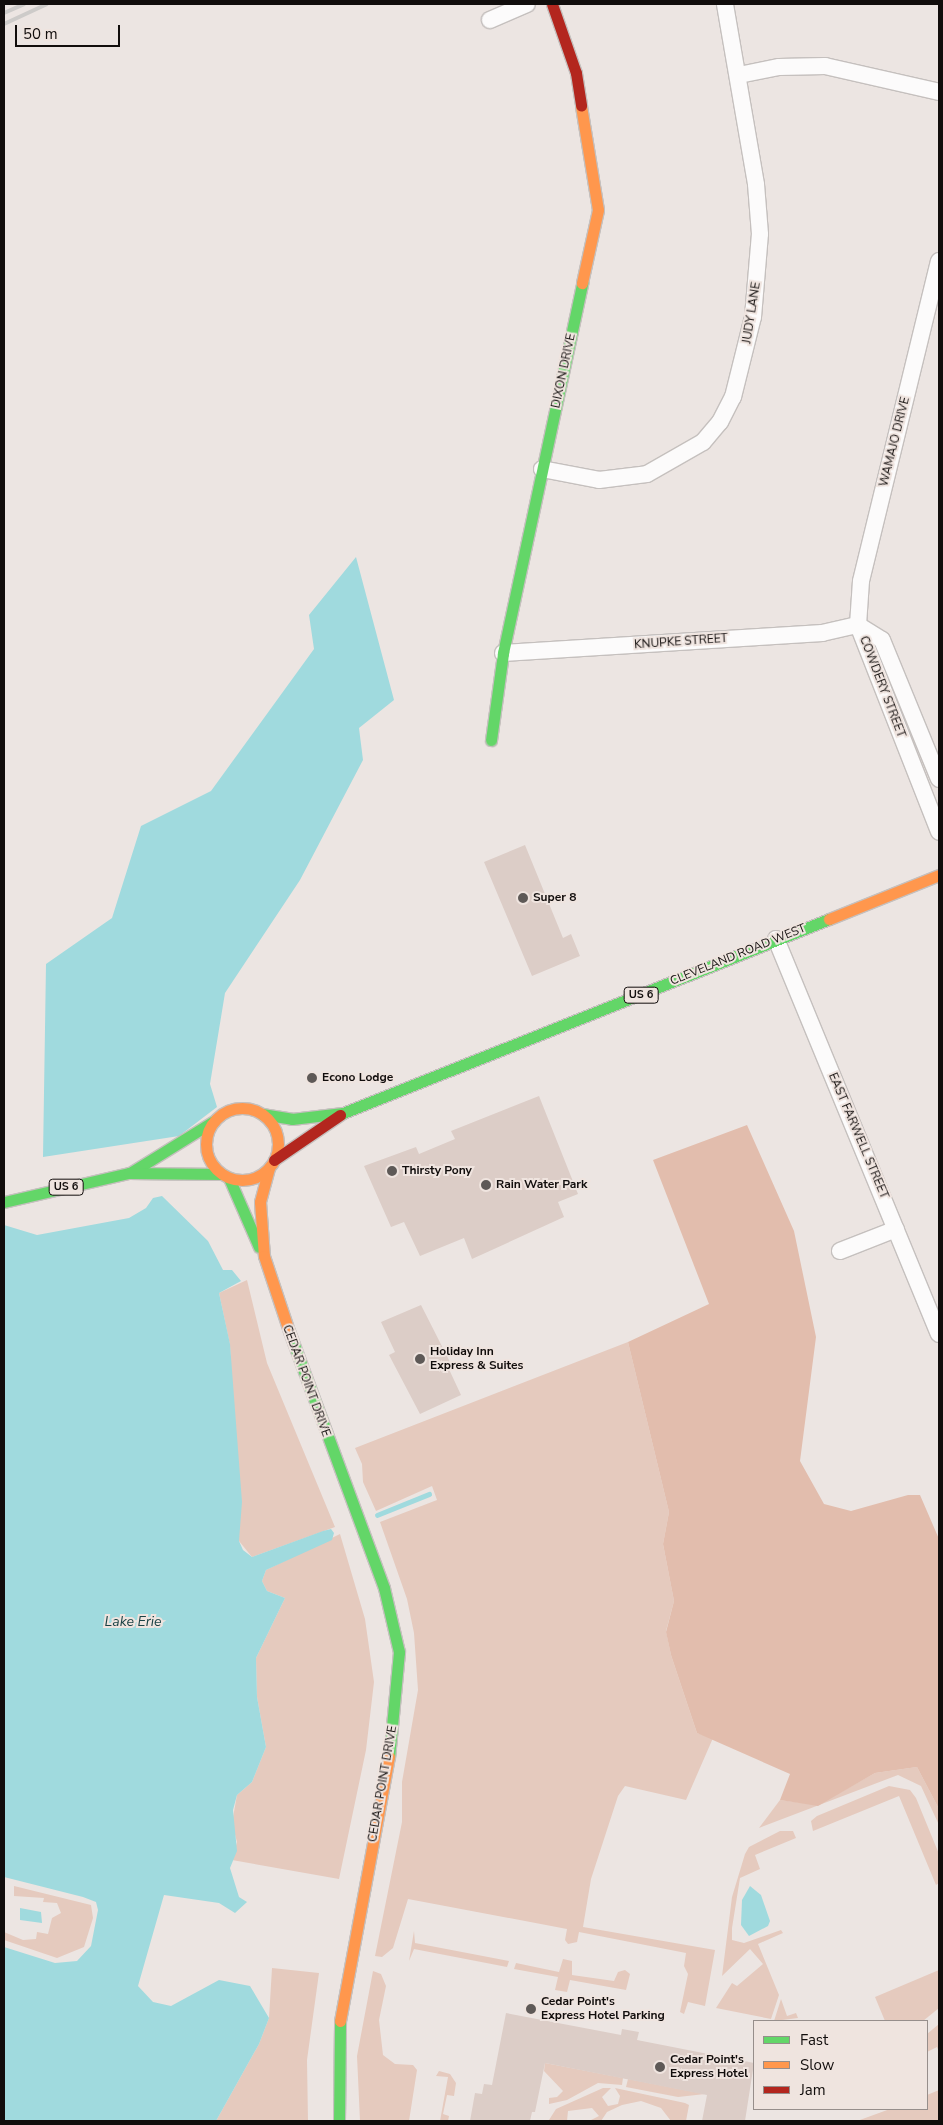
<!DOCTYPE html>
<style>
body{margin:0}
#map{position:relative;width:943px;height:2125px;overflow:hidden;background:#ece5e2;font-family:"Nunito Sans",sans-serif}
div>[style]{position:absolute}
[style*='--x']{left:calc(var(--x)*1px);top:calc(var(--y)*1px);width:calc(var(--w)*1px);rotate:calc(var(--a)*1deg)}
.green>*{inset:0;background:#e5cabe}
.forest>*{inset:0;background:#e2bdad}
.water>*{inset:0;background:#a0dade}
.stream>*{height:4.5px;margin:-2.25px;padding:0 2.25px;transform-origin:2.25px;border-radius:2.25px;background:#a0dade}
.building>*{inset:0;background:#dccdc7}
.roads{filter:drop-shadow(1px 0 #c5c0be) drop-shadow(-1px 0 #c5c0be) drop-shadow(0 1px #c5c0be) drop-shadow(0 -1px #c5c0be)}
.street>*{height:16px;margin:-8px;padding:0 8px;transform-origin:8px;border-radius:8px;background:#fcfbfb}
.fast>*{height:11px;margin:-5.5px;padding:0 5.5px;transform-origin:5.5px;border-radius:5.5px;background:#63d668}
.slow>*{height:11px;margin:-5.5px;padding:0 5.5px;transform-origin:5.5px;border-radius:5.5px;background:#ff974d}
.slow>.ring{margin:-5.5px;padding:0;box-sizing:content-box;background:none;border:11px solid #ff974d;border-radius:50%}
.jam>*{height:11px;margin:-5.5px;padding:0 5.5px;transform-origin:5.5px;border-radius:5.5px;background:#b3261e}
.rail>*{height:4px;margin:-2px;padding:0 2px;transform-origin:2px;border-radius:2px;background:#cdcbc9}
.dots>*{width:14px;height:14px;translate:-50% -50%;box-sizing:border-box;border:2px solid #efe4df;border-radius:50%}
span{translate:-50% -50%;white-space:nowrap;text-align:center;line-height:1.15;-webkit-text-stroke:4px #efe4df;paint-order:stroke}
.shield-label span{padding:1px 4px;background:#efe4df;border:1px solid;border-radius:4px;-webkit-text-stroke-width:0}
.shield-label{font-size:11px;color:#110d0c;font-weight:700}
.street-label{font-size:12px;color:#110d0c}
.poi-label{font-size:12px;color:#110d0c;font-weight:700}
.left{translate:0 -50%;text-align:left}
.water-label{font-size:14px;color:#1a4245;font-style:italic}
.frame{position:absolute;inset:0;border:5px solid #110d0c;pointer-events:none}
.legend{position:absolute;left:753px;top:2020px;width:175px;height:90px;box-sizing:border-box;background:#efe4df;border:1px solid #968e8b;margin:0;padding:6px 9px;list-style:none;font-size:15px;color:#110d0c}
.legend li{display:flex;align-items:center;gap:10px;height:25px}
.legend b{width:25px;border:1px solid #968e8b}
.scale{position:absolute;left:15px;top:25px;width:105px;height:22px;box-sizing:border-box;border:2px solid #110d0c;border-top:0;padding-left:6px;font-size:15px;line-height:18px;white-space:nowrap;color:#110d0c;-webkit-text-stroke:4px #efe4df;paint-order:stroke}
</style>
<div id="map">
<div class="green">
<i style="clip-path:polygon(247px 1280px,267px 1363px,335px 1527px,252px 1557px,239px 1541px,230px 1345px,219px 1293px)"></i>
<i style="clip-path:polygon(628px 1342px,669px 1512px,663px 1544px,674px 1601px,666px 1631px,671px 1655px,697px 1733px,713px 1738px,686px 1800px,625px 1786px,618px 1796px,591px 1879px,583px 1927px,715px 1950px,705px 2006px,688px 2002px,684px 2014px,680px 2012px,688px 1974px,684px 1966px,686px 1953px,579px 1932px,577px 1942px,568px 1944px,565px 1940px,567px 1929px,408px 1899px,393px 1948px,382px 1957px,375px 1956px,402px 1822px,402px 1782px,418px 1690px,414px 1633px,407px 1599px,380px 1522px,437px 1500px,432px 1486px,376px 1511px,363px 1482px,362px 1464px,355px 1448px)"></i>
<i style="clip-path:polygon(340px 1534px,365px 1619px,374px 1682px,366px 1750px,339px 1879px,232px 1860px,237px 1842px,232px 1823px,237px 1795px,252px 1782px,266px 1747px,257px 1697px,256px 1658px,285px 1598px,267px 1591px,262px 1581px,266px 1570px)"></i>
<i style="clip-path:polygon(917px 1767px,939px 1809px,939px 1825px,921px 1786px,898px 1775px,759px 1828px,780px 1800px,818px 1805px,875px 1773px)"></i>
<i style="clip-path:polygon(889px 1786px,910px 1790px,916px 1798px,939px 1854px,939px 1883px,936px 1885px,899px 1796px,813px 1831px,811px 1821px,817px 1816px)"></i>
<i style="clip-path:polygon(780px 1831px,793px 1831px,796px 1838px,755px 1855px,760px 1869px,740px 1878px,732px 1928px,732px 1940px,744px 1943px,781px 1930px,783px 1933px,758px 1944px,779px 1995px,771px 2019px,716px 2008px,732px 1983px,737px 1986px,763px 1964px,750px 1949px,722px 1976px,732px 1897px,745px 1854px,749px 1847px)"></i>
<i style="clip-path:polygon(14px 1886px,91px 1905px,93px 1918px,84px 1947px,57px 1958px,4px 1940px,4px 1932px,23px 1940px,36px 1939px,37px 1932px,48px 1934px,52px 1918px,61px 1913px,57px 1903px,43px 1902px,44px 1898px,14px 1896px)"></i>
<i style="clip-path:polygon(414px 1931px,415px 1943px,509px 1961px,507px 1967px,414px 1949px,409px 1961px)"></i>
<i style="clip-path:polygon(563px 1959px,572px 1961px,572px 1975px,614px 1981px,618px 1972px,625px 1970px,630px 1974px,626px 1990px,570px 1980px,567px 1992px,555px 1990px,558px 1977px,514px 1969px,516px 1963px,559px 1972px)"></i>
<i style="clip-path:polygon(272px 1968px,319px 1973px,307px 2060px,308px 2121px,216px 2121px,259px 2044px,269px 2018px)"></i>
<i style="clip-path:polygon(939px 1970px,939px 2008px,923px 2021px,885px 2021px,875px 1997px)"></i>
<i style="clip-path:polygon(373px 1971px,381px 1974px,386px 1986px,379px 2020px,383px 2055px,395px 2064px,413px 2065px,417px 2070px,409px 2121px,360px 2121px,357px 2056px)"></i>
<i style="clip-path:polygon(781px 1999px,787px 2016px,796px 2013px,798px 2018px,774px 2021px)"></i>
<i style="clip-path:polygon(939px 2024px,939px 2052px,937px 2047px,927px 2052px,927px 2034px)"></i>
<i style="clip-path:polygon(545px 2063px,623px 2078px,622px 2085px,598px 2083px,567px 2100px,549px 2104px,549px 2098px,557px 2097px,563px 2091px,544px 2071px)"></i>
<i style="clip-path:polygon(439px 2071px,450px 2074px,456px 2083px,454px 2096px,447px 2095px,443px 2114px,449px 2116px,448px 2121px,440px 2121px,448px 2077px,436px 2076px)"></i>
<i style="clip-path:polygon(628px 2079px,705px 2094px,678px 2097px,626px 2087px)"></i>
<i style="clip-path:polygon(603px 2088px,611px 2088px,602px 2097px,608px 2106px,618px 2104px,620px 2096px,615px 2088px,685px 2103px,689px 2105px,686px 2121px,671px 2121px,661px 2108px,641px 2101px,622px 2105px,607px 2112px,601px 2121px,589px 2121px,599px 2116px,592px 2108px,568px 2111px,567px 2121px,549px 2120px,556px 2109px)"></i>
<i style="clip-path:polygon(939px 2090px,939px 2121px,857px 2121px,890px 2109px,927px 2109px,927px 2095px)"></i>
</div>
<div class="forest">
<i style="clip-path:polygon(747px 1125px,794px 1231px,816px 1337px,800px 1461px,824px 1504px,851px 1511px,908px 1495px,920px 1495px,939px 1539px,939px 1809px,917px 1767px,875px 1773px,818px 1806px,780px 1800px,790px 1774px,697px 1733px,671px 1655px,666px 1632px,674px 1601px,663px 1544px,669px 1512px,628px 1342px,709px 1304px,653px 1160px)"></i>
</div>
<div class="water">
<i style="clip-path:polygon(356px 557px,394px 700px,359px 728px,363px 760px,300px 880px,225px 993px,210px 1084px,217px 1107px,179px 1136px,43px 1157px,46px 964px,112px 918px,141px 826px,211px 791px,314px 649px,309px 615px)"></i>
<i style="clip-path:polygon(162px 1196px,208px 1241px,223px 1270px,232px 1270px,241px 1281px,219px 1293px,230px 1344px,242px 1502px,239px 1541px,243px 1550px,252px 1557px,323px 1531px,331px 1529px,334px 1533px,332px 1540px,266px 1570px,262px 1581px,267px 1591px,285px 1598px,256px 1658px,257px 1697px,266px 1747px,252px 1782px,237px 1795px,233px 1810px,237px 1851px,230px 1868px,239px 1897px,247px 1902px,235px 1913px,219px 1903px,164px 1895px,138px 1986px,153px 2002px,171px 2006px,219px 1980px,250px 1986px,269px 2018px,259px 2044px,216px 2121px,4px 2121px,4px 1947px,55px 1963px,77px 1961px,91px 1946px,98px 1910px,96px 1902px,83px 1897px,4px 1877px,4px 1225px,37px 1235px,129px 1218px,146px 1208px,153px 1198px)"></i>
<i style="clip-path:polygon(750px 1886px,761px 1895px,770px 1921px,768px 1926px,749px 1936px,741px 1925px,742px 1900px)"></i>
<i style="clip-path:polygon(20px 1908px,41px 1912px,42px 1923px,20px 1920px)"></i>
</div>
<div class="stream">
<i style="--x:377;--y:1515;--w:56;--a:-22"></i>
</div>
<div class="building">
<i style="clip-path:polygon(525px 845px,563px 938px,571px 934px,580px 956px,532px 976px,484px 862px)"></i>
<i style="clip-path:polygon(539px 1096px,578px 1194px,558px 1202px,564px 1217px,472px 1259px,464px 1238px,420px 1256px,404px 1222px,391px 1227px,364px 1166px,416px 1147px,419px 1154px,455px 1139px,451px 1131px)"></i>
<i style="clip-path:polygon(421px 1305px,451px 1364px,447px 1365px,461px 1395px,420px 1414px,389px 1355px,395px 1352px,381px 1322px)"></i>
<i style="clip-path:polygon(506px 2013px,621px 2035px,622px 2029px,639px 2032px,637px 2040px,754px 2063px,745px 2121px,702px 2121px,707px 2095px,545px 2063px,535px 2112px,532px 2112px,530px 2121px,470px 2121px,475px 2093px,482px 2094px,484px 2084px,492px 2085px)"></i>
</div>
<div class="roads">
<div class="street">
<i style="--x:490;--y:20;--w:40;--a:-23.4"></i>
<i style="--x:739;--y:75;--w:41;--a:-11.3"></i>
<i style="--x:779;--y:67;--w:46;--a:-1.2"></i>
<i style="--x:825;--y:66;--w:117;--a:12.8"></i>
<i style="--x:939;--y:261;--w:329;--a:103.7"></i>
<i style="--x:861;--y:581;--w:44;--a:93.9"></i>
<i style="--x:858;--y:625;--w:222;--a:68.6"></i>
<i style="--x:542;--y:469;--w:58;--a:10.9"></i>
<i style="--x:599;--y:480;--w:48;--a:-7.1"></i>
<i style="--x:647;--y:474;--w:64;--a:-29.7"></i>
<i style="--x:703;--y:442;--w:26;--a:-50"></i>
<i style="--x:720;--y:422;--w:28;--a:-63"></i>
<i style="--x:733;--y:397;--w:82;--a:-76"></i>
<i style="--x:753;--y:317;--w:83;--a:-85.2"></i>
<i style="--x:760;--y:234;--w:50;--a:-94.6"></i>
<i style="--x:756;--y:184;--w:183;--a:-99.8"></i>
<i style="--x:858;--y:625;--w:28;--a:32"></i>
<i style="--x:882;--y:640;--w:150;--a:67.7"></i>
<i style="--x:503;--y:653;--w:320;--a:-3.6"></i>
<i style="--x:822;--y:633;--w:37;--a:-13"></i>
<i style="--x:776;--y:939;--w:427;--a:67.6"></i>
<i style="--x:840;--y:1251;--w:60;--a:-21.4"></i>
</div>
<div class="fast">
<i style="--x:491;--y:740;--w:88;--a:-82.1"></i>
<i style="--x:503;--y:653;--w:378;--a:-77.9"></i>
<i style="--x:262;--y:1114;--w:30;--a:9"></i>
<i style="--x:292;--y:1119;--w:51;--a:-6.7"></i>
<i style="--x:343;--y:1113;--w:523;--a:-21.76"></i>
<i style="--x:130;--y:1173;--w:99;--a:-31.8"></i>
<i style="--x:229;--y:1178;--w:75;--a:66.5"></i>
<i style="--x:4;--y:1202;--w:128;--a:-13.1"></i>
<i style="--x:129;--y:1173;--w:93;--a:0.6"></i>
<i style="--x:289;--y:1331;--w:274;--a:69.7"></i>
<i style="--x:384;--y:1588;--w:66;--a:76.8"></i>
<i style="--x:399;--y:1652;--w:105;--a:95.4"></i>
<i style="--x:339;--y:2121;--w:100;--a:-89.4"></i>
</div>
<div class="slow">
<i style="--x:581;--y:106;--w:105;--a:80.7"></i>
<i style="--x:598;--y:210;--w:75;--a:102.4"></i>
<i style="--x:829;--y:919;--w:118;--a:-21.8"></i>
<i class="ring" style="left:206px;top:1108px;width:61px;height:61px"></i>
<i style="--x:269;--y:1168;--w:35;--a:105"></i>
<i style="--x:260;--y:1202;--w:54;--a:85.8"></i>
<i style="--x:264;--y:1256;--w:79;--a:71.6"></i>
<i style="--x:340;--y:2021;--w:269;--a:-79.5"></i>
</div>
<div class="jam">
<i style="--x:552;--y:4;--w:73;--a:70.8"></i>
<i style="--x:576;--y:73;--w:33;--a:81"></i>
<i style="--x:274;--y:1160;--w:80;--a:-34.3"></i>
</div>
</div>
<div class="rail">
<i style="--x:4;--y:13;--w:22;--a:-24"></i>
<i style="--x:4;--y:24;--w:47;--a:-24.9"></i>
</div>
<div class="dots">
<i style="left:523px;top:898px;background:#5e5957"></i>
<i style="left:312px;top:1078px;background:#5e5957"></i>
<i style="left:392px;top:1171px;background:#5e5957"></i>
<i style="left:486px;top:1185px;background:#5e5957"></i>
<i style="left:420px;top:1359px;background:#5e5957"></i>
<i style="left:531px;top:2009px;background:#5e5957"></i>
<i style="left:660px;top:2067px;background:#5e5957"></i>
</div>
<div class="shield-label">
<span style="left:641px;top:995px">US 6</span>
<span style="left:66px;top:1187px">US 6</span>
</div>
<div class="street-label">
<span style="left:752px;top:313px;rotate:-81deg">JUDY LANE</span>
<span style="left:564px;top:371px;rotate:-78deg">DIXON DRIVE</span>
<span style="left:895px;top:442px;rotate:-76deg">WAMAJO DRIVE</span>
<span style="left:681px;top:642px;rotate:-4deg">KNUPKE STREET</span>
<span style="left:882px;top:687px;rotate:69deg">COWDERY STREET</span>
<span style="left:738px;top:955px;rotate:-22deg">CLEVELAND ROAD WEST</span>
<span style="left:858px;top:1136px;rotate:67deg">EAST FARWELL STREET</span>
<span style="left:306px;top:1381px;rotate:70deg">CEDAR POINT DRIVE</span>
<span style="left:383px;top:1784px;rotate:-80deg">CEDAR POINT DRIVE</span>
</div>
<div class="poi-label">
<span class="left" style="left:533px;top:898px">Super 8</span>
<span class="left" style="left:322px;top:1078px">Econo Lodge</span>
<span class="left" style="left:402px;top:1171px">Thirsty Pony</span>
<span class="left" style="left:496px;top:1185px">Rain Water Park</span>
<span class="left" style="left:430px;top:1359px">Holiday Inn<br>Express &amp; Suites</span>
<span class="left" style="left:541px;top:2009px">Cedar Point's<br>Express Hotel Parking</span>
<span class="left" style="left:670px;top:2067px">Cedar Point's<br>Express Hotel</span>
</div>
<div class="water-label">
<span style="left:133px;top:1622px">Lake Erie</span>
</div>
<div class="frame"></div>
<ul class="legend">
<li><b style="height:6px;background:#63d668"></b>Fast</li>
<li><b style="height:6px;background:#ff974d"></b>Slow</li>
<li><b style="height:6px;background:#b3261e"></b>Jam</li>
</ul>
<div class="scale">50 m</div>
</div>
